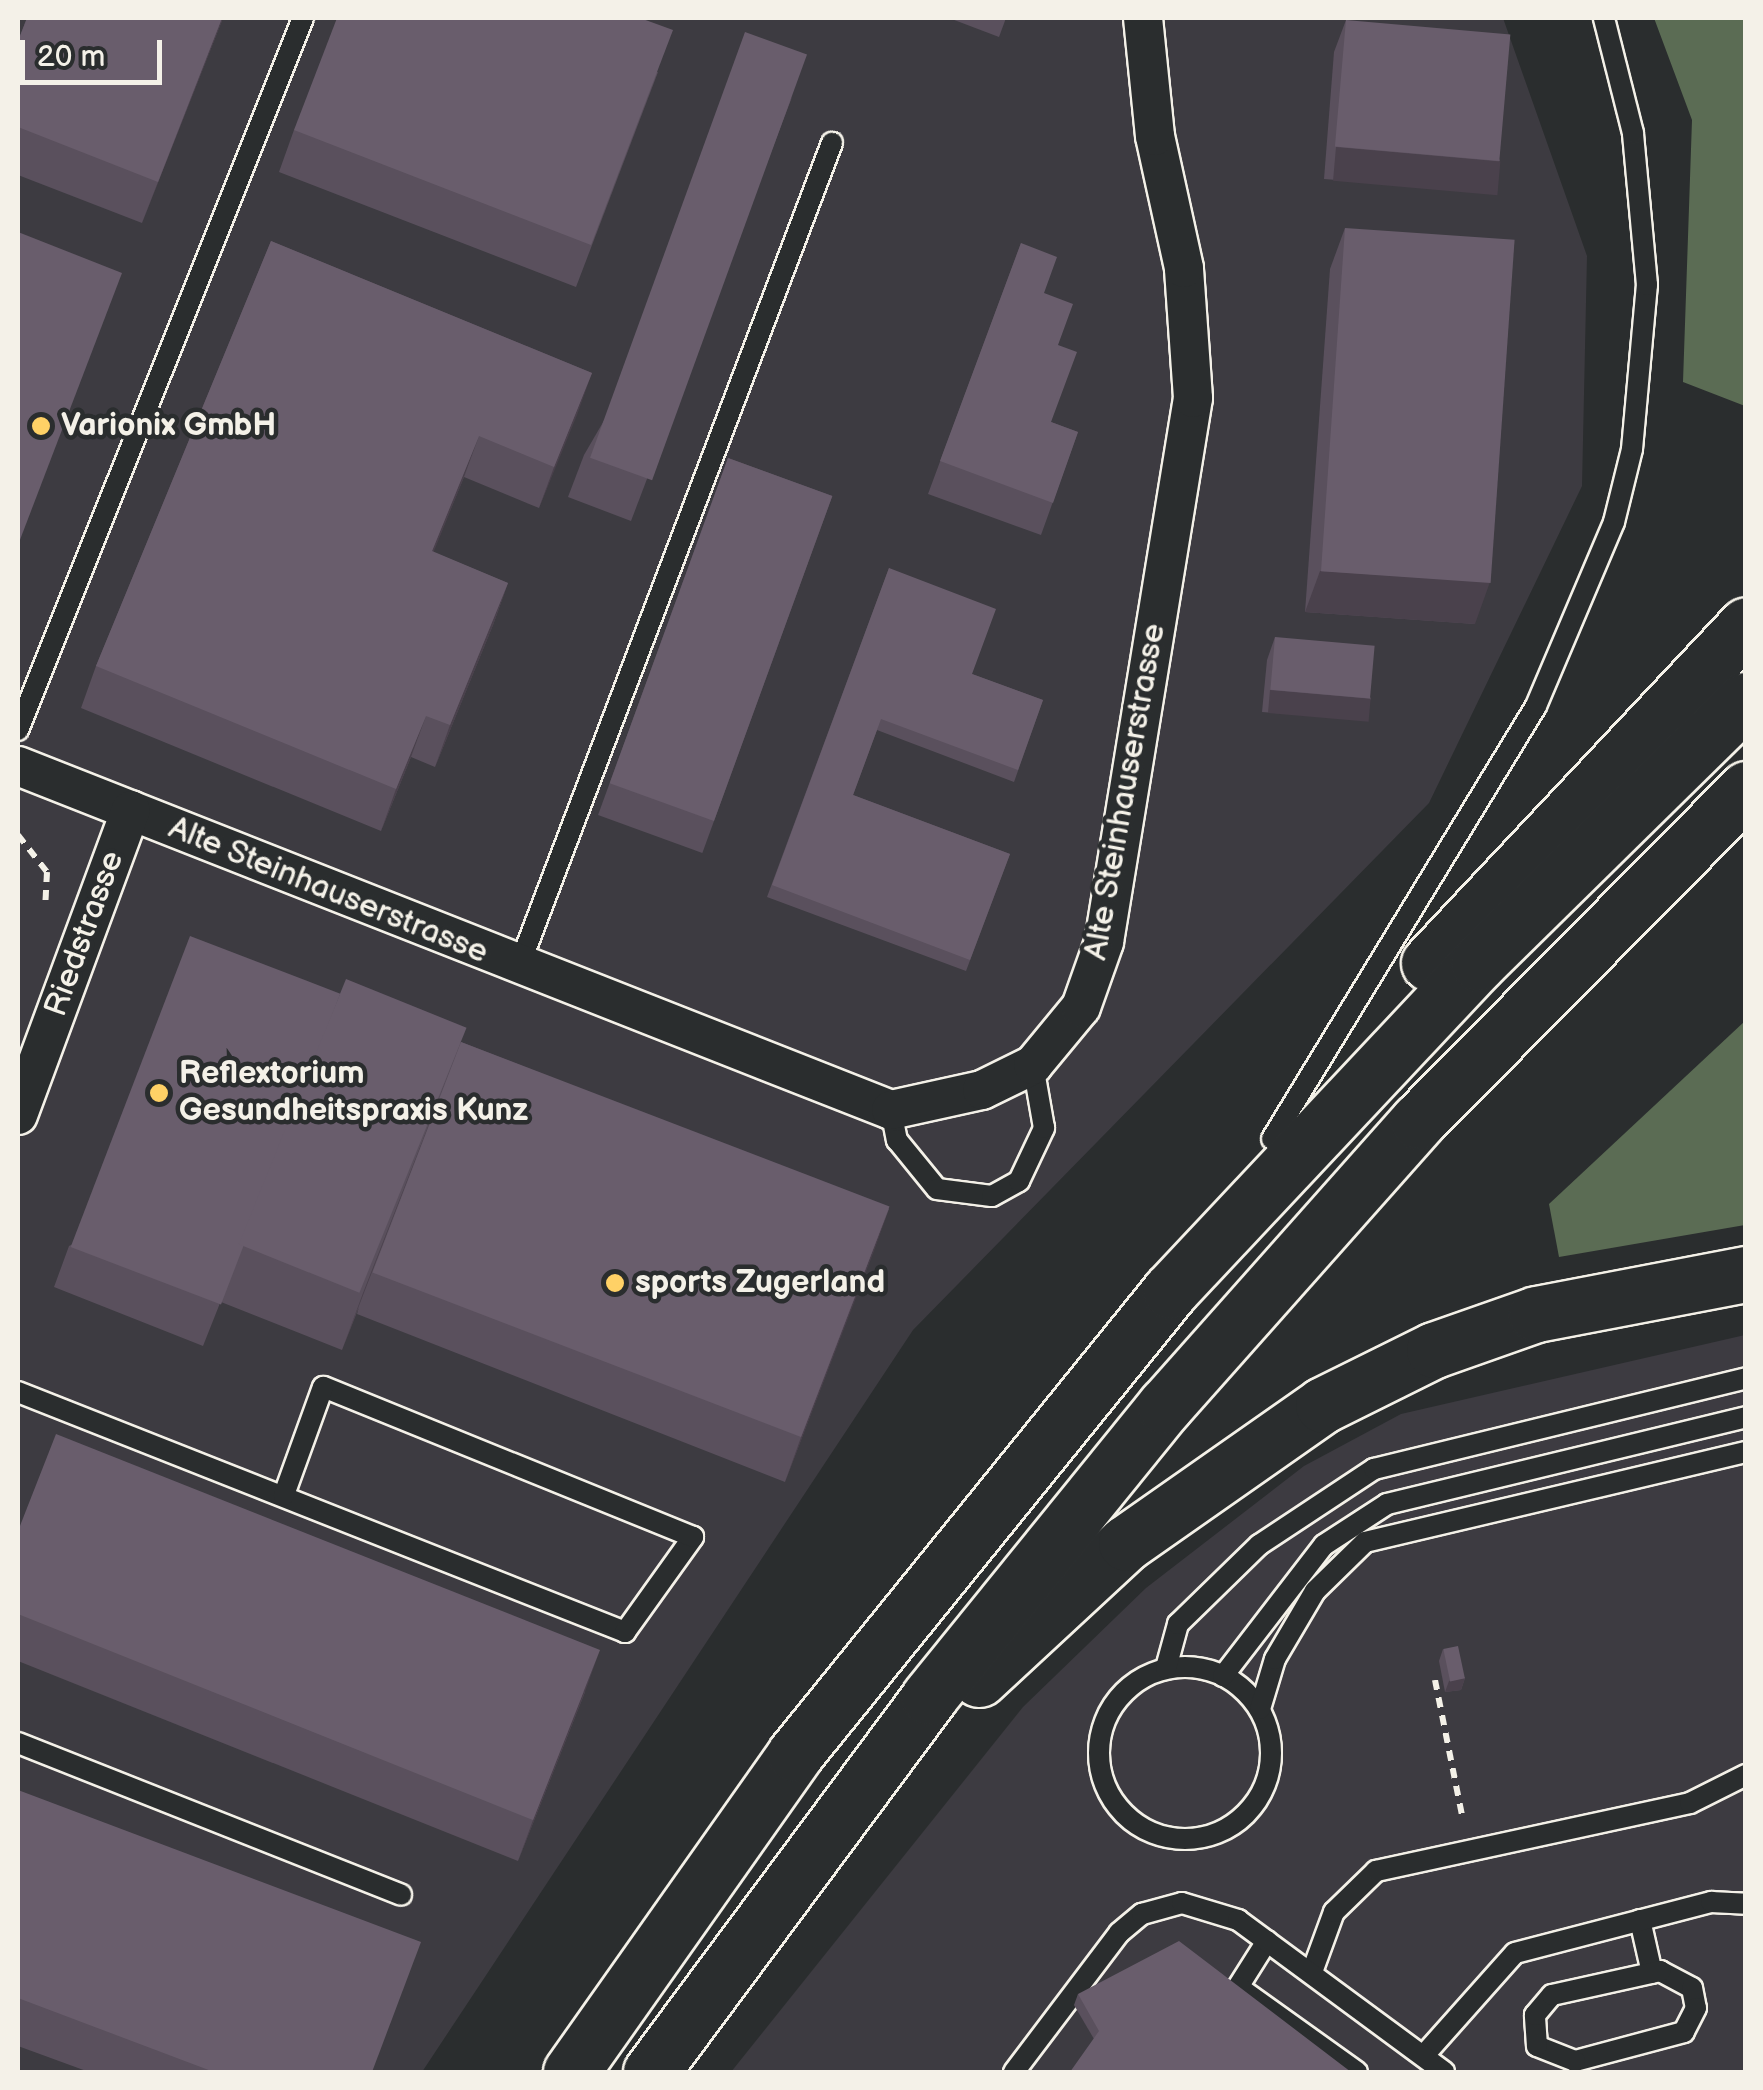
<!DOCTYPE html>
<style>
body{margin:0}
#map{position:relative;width:1763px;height:2090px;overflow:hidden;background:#2a2d2e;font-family:"Balsamiq Sans",sans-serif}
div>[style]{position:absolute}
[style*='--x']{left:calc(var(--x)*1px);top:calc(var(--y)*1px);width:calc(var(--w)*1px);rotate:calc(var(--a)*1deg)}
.built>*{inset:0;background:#3d3b41}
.green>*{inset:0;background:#5b6c54}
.path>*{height:6px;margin-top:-3px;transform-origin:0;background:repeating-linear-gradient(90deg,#f4f1e8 0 10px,transparent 0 18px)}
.roads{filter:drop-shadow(2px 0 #f4f1e8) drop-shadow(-2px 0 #f4f1e8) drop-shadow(0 2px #f4f1e8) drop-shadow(0 -2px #f4f1e8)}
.lane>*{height:20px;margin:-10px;padding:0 10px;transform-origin:10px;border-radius:10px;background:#2a2d2e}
.lane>.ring{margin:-10px;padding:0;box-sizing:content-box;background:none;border:20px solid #2a2d2e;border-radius:50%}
.street>*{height:38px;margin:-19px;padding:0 19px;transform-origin:19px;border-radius:19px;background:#2a2d2e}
.highway>*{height:55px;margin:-27.5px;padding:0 27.5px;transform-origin:27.5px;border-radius:27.5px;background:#2a2d2e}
.wall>*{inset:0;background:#5a505d;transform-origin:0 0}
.shaded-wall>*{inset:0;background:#4a414c;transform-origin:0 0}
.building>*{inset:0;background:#695d6c;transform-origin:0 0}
.dots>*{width:28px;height:28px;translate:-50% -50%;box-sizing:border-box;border:5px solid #2a2d2e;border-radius:50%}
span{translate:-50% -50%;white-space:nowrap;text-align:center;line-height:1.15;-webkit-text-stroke:9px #2a2d2e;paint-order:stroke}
.poi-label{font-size:32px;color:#f4f1e8;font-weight:700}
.left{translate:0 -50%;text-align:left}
.street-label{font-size:32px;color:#f4f1e8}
.frame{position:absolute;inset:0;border:20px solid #f4f1e8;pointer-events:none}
.scale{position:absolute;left:20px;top:40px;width:142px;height:45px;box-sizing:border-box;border:5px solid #f4f1e8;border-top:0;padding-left:12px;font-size:30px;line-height:35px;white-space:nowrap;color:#f4f1e8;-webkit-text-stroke:8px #2a2d2e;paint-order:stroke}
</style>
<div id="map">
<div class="built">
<i style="clip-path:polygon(18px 18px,1503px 18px,1587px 256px,1582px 486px,1429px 803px,913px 1330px,422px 2072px,18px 2072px)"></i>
<i style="clip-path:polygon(1745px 1335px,1745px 2072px,731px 2072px,1023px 1707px,1146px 1588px,1304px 1466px,1401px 1414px)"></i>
</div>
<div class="green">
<i style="clip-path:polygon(1654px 18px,1745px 18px,1745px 406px,1683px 382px,1692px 120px)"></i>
<i style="clip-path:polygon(1745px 1021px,1745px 1225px,1559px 1257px,1549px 1204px)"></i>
</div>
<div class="path">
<i style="--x:18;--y:835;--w:47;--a:51.9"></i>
<i style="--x:47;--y:872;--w:36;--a:93"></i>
<i style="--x:1435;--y:1680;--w:143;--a:78.7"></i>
</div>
<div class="roads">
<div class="lane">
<i style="--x:18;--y:730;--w:767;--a:-68.18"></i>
<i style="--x:518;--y:969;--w:884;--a:-69.19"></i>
<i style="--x:891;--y:1110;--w:31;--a:79"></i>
<i style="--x:897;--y:1140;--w:63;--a:50.8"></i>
<i style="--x:937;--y:1189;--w:55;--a:7.3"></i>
<i style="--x:992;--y:1196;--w:31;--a:-29"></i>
<i style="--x:1019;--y:1181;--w:59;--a:-64.7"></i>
<i style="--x:1044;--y:1128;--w:64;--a:-99.9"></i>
<i style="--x:1272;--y:1139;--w:507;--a:-58.63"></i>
<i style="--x:1536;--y:706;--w:200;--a:-67"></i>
<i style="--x:1614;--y:522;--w:75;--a:-76.1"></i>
<i style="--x:1632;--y:449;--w:165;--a:-84.8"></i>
<i style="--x:1647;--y:285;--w:153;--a:-95.3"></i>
<i style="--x:1633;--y:133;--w:119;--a:-104.2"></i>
<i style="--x:18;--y:1392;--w:653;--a:21.57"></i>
<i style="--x:625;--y:1632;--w:117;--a:-54.4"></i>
<i style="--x:693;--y:1537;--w:399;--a:-157.9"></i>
<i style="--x:323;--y:1387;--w:115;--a:109.9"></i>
<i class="ring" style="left:1099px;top:1667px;width:152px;height:152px"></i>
<i style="--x:1166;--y:1668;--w:46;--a:-74.7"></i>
<i style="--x:1178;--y:1624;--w:113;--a:-44.3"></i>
<i style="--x:1259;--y:1545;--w:138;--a:-33.5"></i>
<i style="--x:1374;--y:1469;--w:383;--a:-13.7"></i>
<i style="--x:1223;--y:1676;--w:165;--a:-52.4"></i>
<i style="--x:1324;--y:1545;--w:75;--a:-33.1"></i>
<i style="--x:1387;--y:1504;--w:369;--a:-13.6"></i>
<i style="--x:1260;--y:1709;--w:52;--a:-73.3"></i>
<i style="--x:1275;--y:1659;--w:79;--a:-59.5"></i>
<i style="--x:1315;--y:1591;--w:70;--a:-44.4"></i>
<i style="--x:1365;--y:1542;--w:391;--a:-13.3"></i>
<i style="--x:18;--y:1743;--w:412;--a:21.6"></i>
<i style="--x:1640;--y:1920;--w:54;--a:77.2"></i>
<i style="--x:1267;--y:1941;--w:54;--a:122.2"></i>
<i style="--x:1238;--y:1987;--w:146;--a:35.5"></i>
<i style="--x:1660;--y:1971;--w:36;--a:28"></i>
<i style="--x:1692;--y:1988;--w:20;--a:79"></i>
<i style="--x:1696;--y:2008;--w:27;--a:117"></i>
<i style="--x:1684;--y:2032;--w:113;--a:165.1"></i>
<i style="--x:1575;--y:2061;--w:41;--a:-158.5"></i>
<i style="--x:1537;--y:2046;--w:31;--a:-94"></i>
<i style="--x:1535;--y:2015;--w:26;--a:-50"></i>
<i style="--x:1552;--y:1995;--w:111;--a:-12.5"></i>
<i style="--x:1312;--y:1972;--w:64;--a:-69.9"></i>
<i style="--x:1334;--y:1912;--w:59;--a:-44.3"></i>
<i style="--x:1376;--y:1871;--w:321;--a:-12.2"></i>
<i style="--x:1690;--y:1803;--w:63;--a:-26.6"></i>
<i style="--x:1425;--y:2054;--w:135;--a:-48.3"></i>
<i style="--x:1515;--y:1953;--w:203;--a:-14.6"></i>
<i style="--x:1711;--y:1902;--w:35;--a:3"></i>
<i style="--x:1014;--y:2072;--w:174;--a:-52.9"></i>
<i style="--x:1119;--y:1933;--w:30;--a:-40"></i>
<i style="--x:1142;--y:1914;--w:41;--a:-15.4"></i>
<i style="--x:1182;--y:1903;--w:59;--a:16.9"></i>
<i style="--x:1238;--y:1920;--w:256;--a:36.4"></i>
</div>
<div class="street">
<i style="--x:18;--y:766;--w:938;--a:21.51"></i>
<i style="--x:891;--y:1110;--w:93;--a:-12.4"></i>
<i style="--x:982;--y:1090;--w:57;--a:-26.1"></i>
<i style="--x:1033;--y:1065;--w:75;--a:-50.4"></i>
<i style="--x:1081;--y:1007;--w:69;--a:-70.5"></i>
<i style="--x:1104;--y:942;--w:551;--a:-80.71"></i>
<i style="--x:1193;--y:398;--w:130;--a:-94"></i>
<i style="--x:1184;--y:268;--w:135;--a:-102.4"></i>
<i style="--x:1155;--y:136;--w:119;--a:-95.8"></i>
<i style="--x:18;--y:1115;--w:325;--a:-69.7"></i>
</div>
<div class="highway">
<i style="--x:1429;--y:963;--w:463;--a:-46.8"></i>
<i style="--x:979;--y:1679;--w:200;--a:-42.8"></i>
<i style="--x:1126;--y:1543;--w:241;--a:-35"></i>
<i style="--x:1323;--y:1405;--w:124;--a:-26.4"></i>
<i style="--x:1434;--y:1350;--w:108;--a:-19.4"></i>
<i style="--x:1536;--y:1314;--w:214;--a:-10.8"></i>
<i style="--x:571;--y:2072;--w:389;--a:-54.8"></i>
<i style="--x:795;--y:1754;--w:596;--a:-50.99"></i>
<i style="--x:1170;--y:1291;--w:450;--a:-46.8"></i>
<i style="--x:1478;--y:963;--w:375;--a:-44.5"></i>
<i style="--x:651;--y:2072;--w:467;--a:-53.4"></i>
<i style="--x:929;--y:1697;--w:375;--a:-51"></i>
<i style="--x:1165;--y:1406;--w:381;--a:-48.4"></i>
<i style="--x:1418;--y:1121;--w:467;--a:-45.3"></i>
</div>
</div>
<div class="wall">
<i style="clip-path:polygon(27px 18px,223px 18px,142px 223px,18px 175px,18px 41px)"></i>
<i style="clip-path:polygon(949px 18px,1006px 18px,999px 37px)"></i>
<i style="clip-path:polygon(1346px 20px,1500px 160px,1488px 192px,1324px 179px,1334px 52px)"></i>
<i style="clip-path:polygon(658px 72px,576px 287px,279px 172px,294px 130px)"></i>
<i style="clip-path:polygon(792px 97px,631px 521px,568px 497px,584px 455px)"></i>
<i style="clip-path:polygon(1345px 228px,1475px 624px,1305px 612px,1330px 269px)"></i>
<i style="clip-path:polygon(271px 241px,592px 373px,539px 508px,464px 477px,433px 552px,508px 583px,493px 625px,435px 767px,411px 757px,381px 831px,81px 708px,96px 666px)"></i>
<i style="clip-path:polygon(1021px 243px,1044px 293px,1058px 345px,1051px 422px,1078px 432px,1041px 535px,928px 494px)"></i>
<i style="left:728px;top:458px;width:111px;height:380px;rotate:20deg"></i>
<i style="clip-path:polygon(889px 568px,972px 674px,1043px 700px,1014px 782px,877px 730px,853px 795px,1010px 854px,966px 971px,767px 897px)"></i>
<i style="clip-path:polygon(1275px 637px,1371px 698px,1363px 720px,1262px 712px,1267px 660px)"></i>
<i style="clip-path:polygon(461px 1042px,889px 1209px,785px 1482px,357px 1314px,359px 1307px,342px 1350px,221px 1302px,224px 1293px,203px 1346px,54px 1287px,69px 1246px)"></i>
<i style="clip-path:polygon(18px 1531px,585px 1692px,518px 1861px,18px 1661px)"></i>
<i style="clip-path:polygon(1443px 1649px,1465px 1678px,1461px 1690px,1445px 1692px,1439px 1661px)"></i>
<i style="clip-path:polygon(18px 1790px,372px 2072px,89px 2072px,18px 2046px)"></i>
<i style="clip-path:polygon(1078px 1994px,1351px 2072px,1094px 2039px,1074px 2005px)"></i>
</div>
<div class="shaded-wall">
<i style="clip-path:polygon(222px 18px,223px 18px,142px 223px)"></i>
<i style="left:1336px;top:147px;width:165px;height:34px;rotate:5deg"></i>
<i style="clip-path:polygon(592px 373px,577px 415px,539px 508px,554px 467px)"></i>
<i style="clip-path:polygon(479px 436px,464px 477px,417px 593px,432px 551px)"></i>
<i style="clip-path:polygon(1320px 571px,1490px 582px,1475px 624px,1305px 612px)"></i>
<i style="clip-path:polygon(508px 583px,493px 625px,435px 767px,450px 725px)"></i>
<i style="left:1270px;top:690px;width:101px;height:23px;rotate:5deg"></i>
<i style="clip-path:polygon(426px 716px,411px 757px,381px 831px,396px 789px)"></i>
<i style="clip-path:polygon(467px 1027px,372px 1272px,342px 1350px,363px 1293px)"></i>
<i style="clip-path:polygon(889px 1209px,874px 1251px,785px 1482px,800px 1440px)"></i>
<i style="clip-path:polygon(600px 1650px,585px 1692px,518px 1861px,533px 1820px)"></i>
<i style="clip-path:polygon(1465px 1678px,1461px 1690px,1445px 1692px,1449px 1681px)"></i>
</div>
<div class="building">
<i style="clip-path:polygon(27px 18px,222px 18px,158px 182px,18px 127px,18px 41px)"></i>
<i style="clip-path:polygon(337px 18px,640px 18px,673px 30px,591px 245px,294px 130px)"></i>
<i style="left:1346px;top:20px;width:165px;height:127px;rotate:5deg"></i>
<i style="left:745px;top:32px;width:66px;height:453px;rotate:20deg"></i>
<i style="left:1345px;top:228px;width:170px;height:344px;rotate:4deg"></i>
<i style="clip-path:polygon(18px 232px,122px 273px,18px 545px)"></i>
<i style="clip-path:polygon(271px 241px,592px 373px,554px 467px,479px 436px,432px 551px,508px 583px,450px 725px,426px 716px,396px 789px,96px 666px)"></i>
<i style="clip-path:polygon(1021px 243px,1057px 257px,1044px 293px,1073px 304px,1058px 345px,1077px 352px,1051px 422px,1078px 432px,1053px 503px,940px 461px)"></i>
<i style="left:728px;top:458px;width:111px;height:346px;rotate:20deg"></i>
<i style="clip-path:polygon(889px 568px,996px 609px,972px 674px,1043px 700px,1018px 770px,881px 719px,853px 795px,1010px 854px,970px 960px,772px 885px)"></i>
<i style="left:1275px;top:637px;width:100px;height:53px;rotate:5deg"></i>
<i style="left:190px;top:936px;width:161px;height:333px;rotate:21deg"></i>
<i style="left:346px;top:979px;width:130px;height:286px;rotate:22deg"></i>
<i style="left:461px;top:1042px;width:459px;height:247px;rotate:21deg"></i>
<i style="clip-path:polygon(56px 1434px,600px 1650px,533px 1820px,18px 1614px,18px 1531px)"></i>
<i style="left:1458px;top:1646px;width:33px;height:15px;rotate:78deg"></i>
<i style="clip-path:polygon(18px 1790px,421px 1942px,372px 2072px,214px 2072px,18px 1998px)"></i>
<i style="clip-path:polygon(1179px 1941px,1351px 2072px,1070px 2072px,1099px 2031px,1078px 1994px)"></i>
</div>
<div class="dots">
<i style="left:41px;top:426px;background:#ffd166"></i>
<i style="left:159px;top:1093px;background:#ffd166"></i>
<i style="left:615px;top:1283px;background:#ffd166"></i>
</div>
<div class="poi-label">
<span class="left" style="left:61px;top:426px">Varionix GmbH</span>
<span class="left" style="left:179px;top:1093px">Reflextorium<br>Gesundheitspraxis Kunz</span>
<span class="left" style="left:635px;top:1283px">sports Zugerland</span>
</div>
<div class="street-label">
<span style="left:1126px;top:792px;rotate:-80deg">Alte Steinhauserstrasse</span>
<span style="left:328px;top:891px;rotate:22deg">Alte Steinhauserstrasse</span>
<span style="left:85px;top:934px;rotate:-70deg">Riedstrasse</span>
</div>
<div class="frame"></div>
<div class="scale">20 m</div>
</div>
